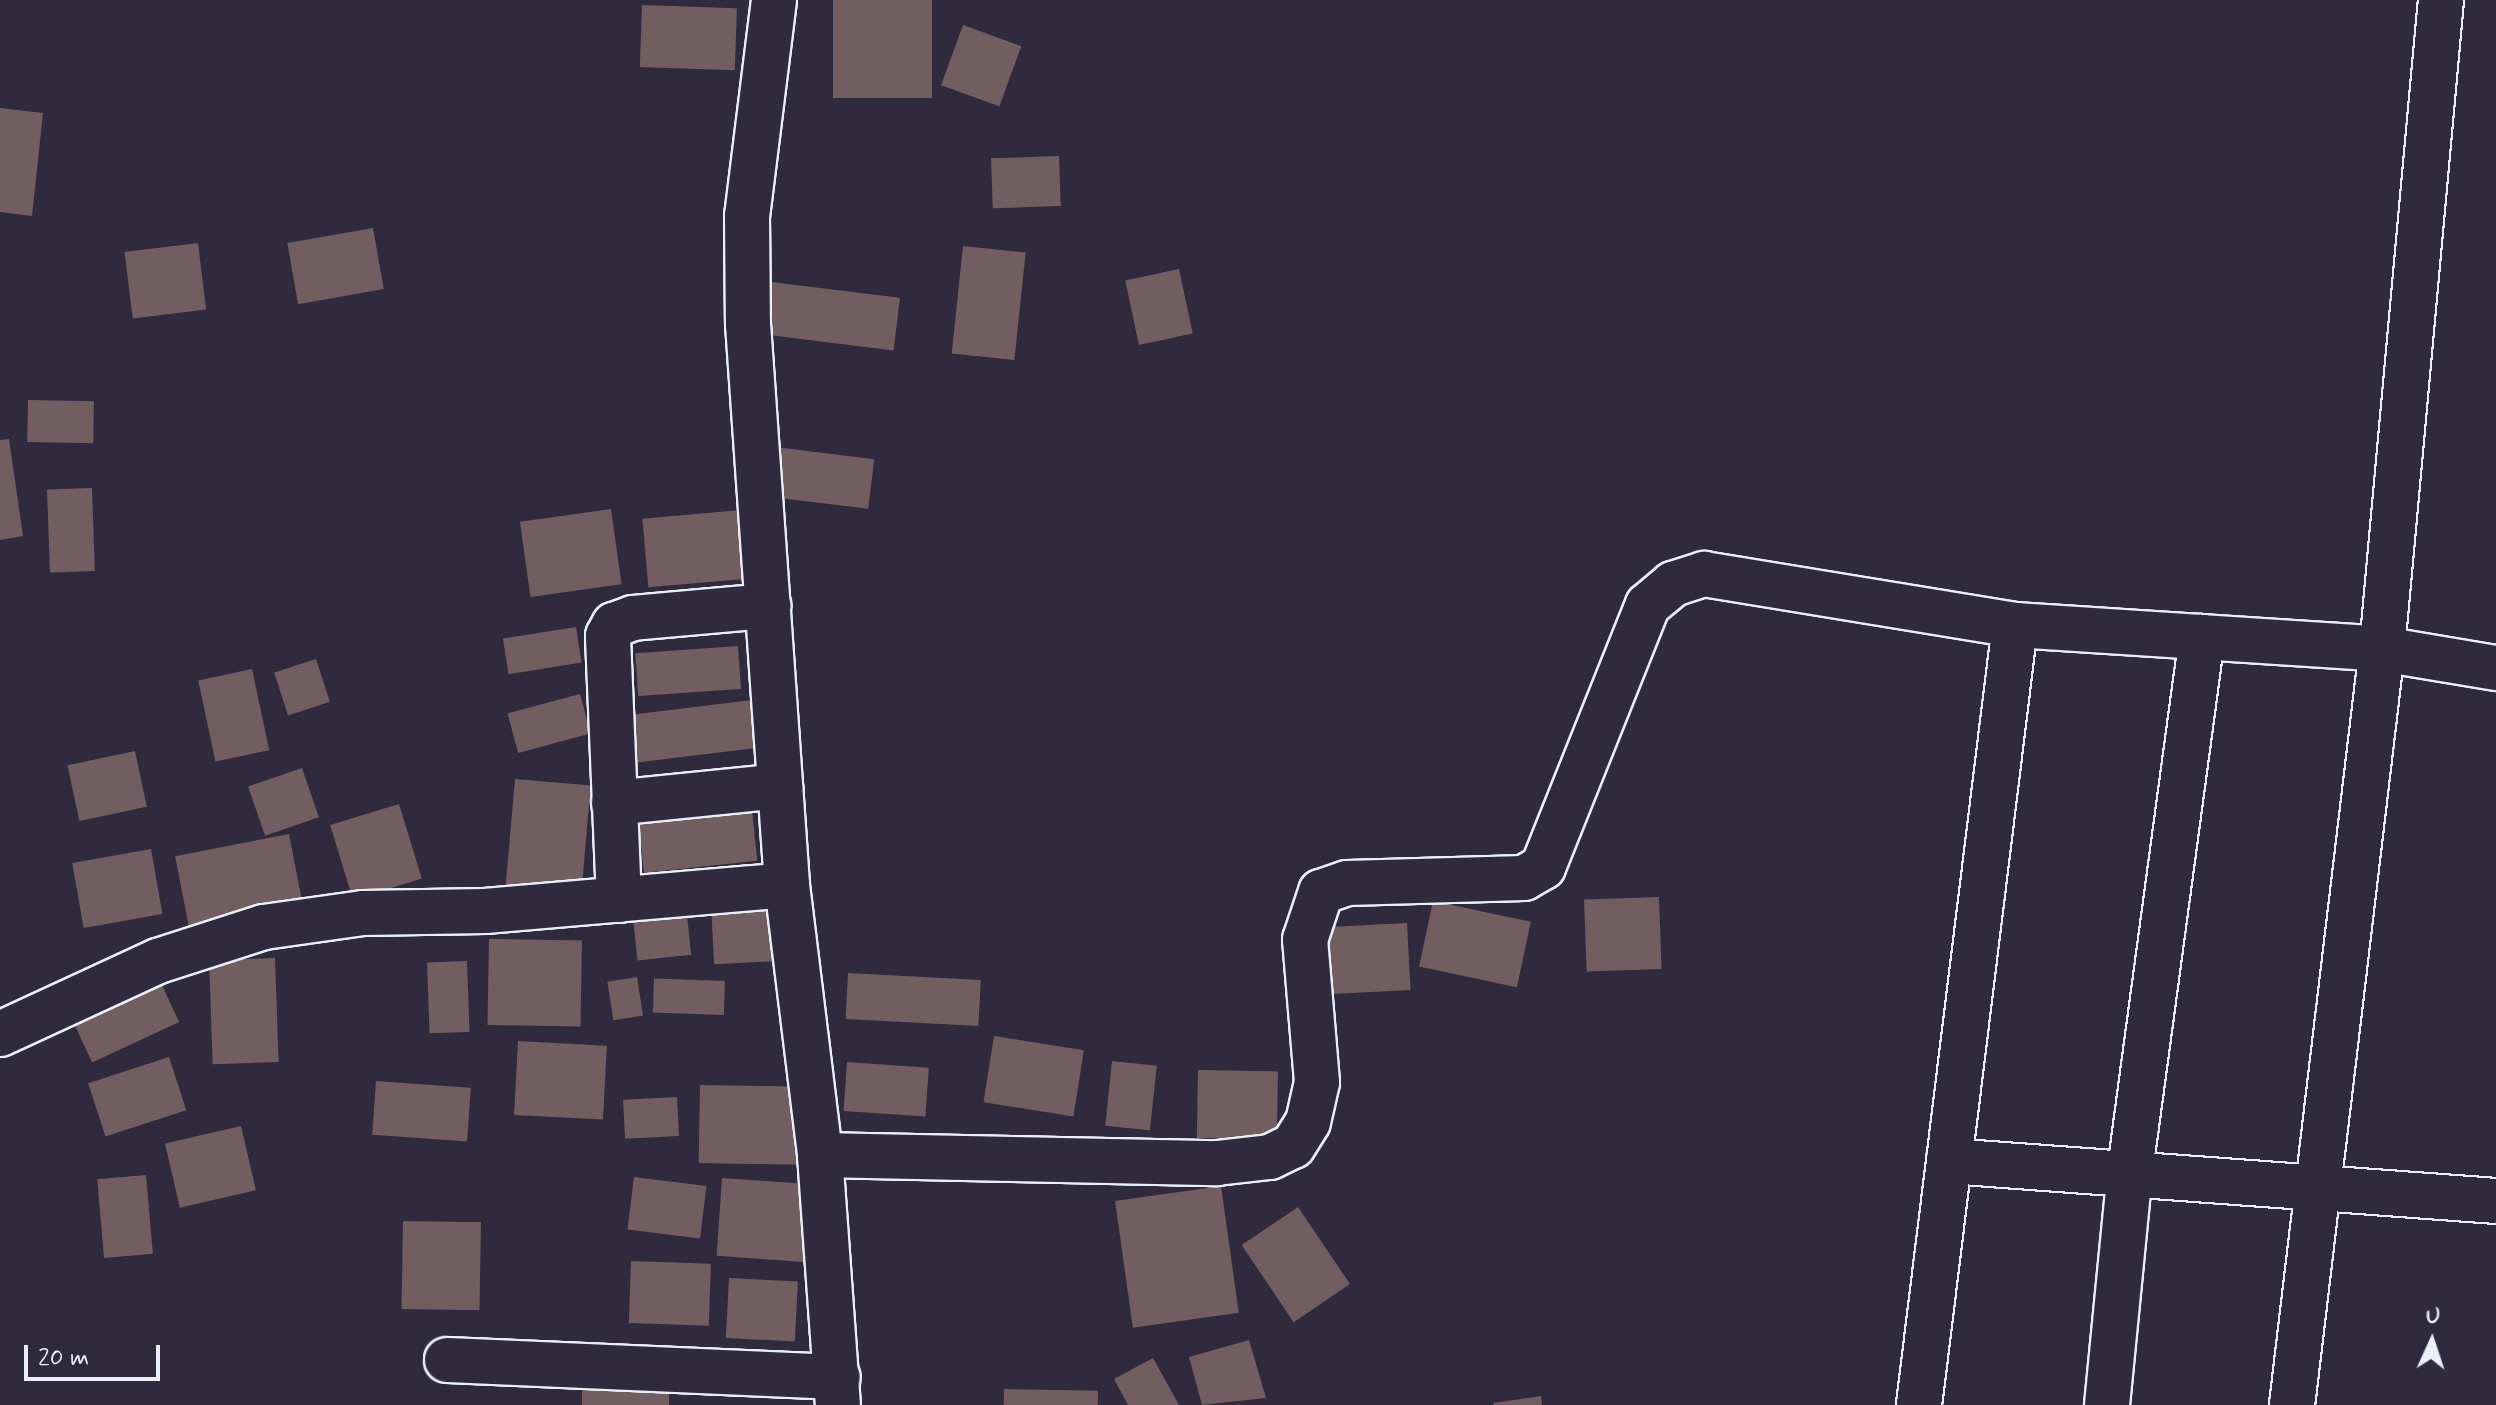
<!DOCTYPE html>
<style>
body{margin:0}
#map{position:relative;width:2496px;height:1405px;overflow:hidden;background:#2f2a3d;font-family:Mynerve,sans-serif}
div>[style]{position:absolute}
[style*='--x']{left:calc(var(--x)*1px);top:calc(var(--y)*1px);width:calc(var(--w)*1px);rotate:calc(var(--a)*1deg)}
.building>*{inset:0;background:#725d60;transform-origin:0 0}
.roads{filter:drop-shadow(2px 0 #e8f1f8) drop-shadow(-2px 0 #e8f1f8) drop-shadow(0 2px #e8f1f8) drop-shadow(0 -2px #e8f1f8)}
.minor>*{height:44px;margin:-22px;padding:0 22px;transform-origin:22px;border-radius:22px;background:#2f2a3d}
span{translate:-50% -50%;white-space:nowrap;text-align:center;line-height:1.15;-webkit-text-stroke:6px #2f2a3d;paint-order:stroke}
.north{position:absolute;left:2392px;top:1301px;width:80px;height:80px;-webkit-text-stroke:6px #2f2a3d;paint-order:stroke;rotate:3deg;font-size:22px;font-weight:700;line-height:32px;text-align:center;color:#e8f1f8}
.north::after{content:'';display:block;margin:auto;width:28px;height:36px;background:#e8f1f8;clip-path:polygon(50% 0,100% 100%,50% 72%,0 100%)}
.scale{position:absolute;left:24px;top:1345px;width:136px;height:36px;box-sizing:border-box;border:4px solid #e8f1f8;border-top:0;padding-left:10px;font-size:24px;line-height:28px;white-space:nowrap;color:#e8f1f8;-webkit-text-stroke:6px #2f2a3d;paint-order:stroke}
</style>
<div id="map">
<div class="building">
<i style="left:833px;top:0;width:99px;height:98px"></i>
<i style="left:642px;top:5px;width:95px;height:62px;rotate:2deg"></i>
<i style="left:963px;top:25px;width:62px;height:64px;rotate:20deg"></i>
<i style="clip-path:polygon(0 108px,43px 113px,32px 216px,0 212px)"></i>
<i style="left:1059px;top:156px;width:50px;height:68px;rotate:88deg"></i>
<i style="left:373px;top:228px;width:62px;height:87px;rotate:80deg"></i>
<i style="left:198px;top:243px;width:67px;height:74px;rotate:83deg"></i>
<i style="left:963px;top:246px;width:63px;height:108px;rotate:6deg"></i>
<i style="left:1179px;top:269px;width:66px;height:55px;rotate:78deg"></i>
<i style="left:771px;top:282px;width:130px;height:53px;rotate:7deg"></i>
<i style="left:28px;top:400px;width:66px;height:42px;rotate:1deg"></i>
<i style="clip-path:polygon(9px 439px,23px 536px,0 540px,0 440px)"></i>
<i style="left:775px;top:447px;width:100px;height:50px;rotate:7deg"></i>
<i style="left:92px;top:488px;width:83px;height:45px;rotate:88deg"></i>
<i style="left:611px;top:509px;width:76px;height:92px;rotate:82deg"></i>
<i style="left:741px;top:510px;width:69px;height:99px;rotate:85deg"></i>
<i style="left:576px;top:627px;width:36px;height:74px;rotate:81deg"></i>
<i style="left:738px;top:646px;width:43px;height:103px;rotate:86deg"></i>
<i style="left:316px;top:659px;width:45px;height:44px;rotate:72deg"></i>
<i style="left:252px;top:669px;width:83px;height:55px;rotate:78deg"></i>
<i style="left:580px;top:694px;width:41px;height:75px;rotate:75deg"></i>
<i style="left:752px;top:700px;width:48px;height:130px;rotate:83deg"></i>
<i style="left:135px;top:751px;width:57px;height:69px;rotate:78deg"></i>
<i style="left:302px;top:768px;width:52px;height:57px;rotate:71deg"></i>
<i style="left:515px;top:779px;width:76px;height:108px;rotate:5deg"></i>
<i style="left:399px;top:804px;width:78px;height:72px;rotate:73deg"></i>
<i style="left:752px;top:810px;width:51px;height:114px;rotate:84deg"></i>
<i style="left:289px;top:834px;width:76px;height:116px;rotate:79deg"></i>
<i style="left:151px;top:849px;width:66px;height:80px;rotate:80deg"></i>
<i style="left:1659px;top:897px;width:72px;height:75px;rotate:88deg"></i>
<i style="left:1433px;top:901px;width:100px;height:67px;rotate:12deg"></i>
<i style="left:777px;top:903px;width:58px;height:66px;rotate:87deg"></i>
<i style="left:687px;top:915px;width:40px;height:54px;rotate:84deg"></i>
<i style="left:1407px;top:923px;width:67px;height:83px;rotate:87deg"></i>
<i style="left:489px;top:939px;width:93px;height:86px;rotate:1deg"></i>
<i style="left:275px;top:958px;width:104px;height:66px;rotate:88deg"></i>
<i style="left:467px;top:961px;width:71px;height:40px;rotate:88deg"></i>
<i style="left:848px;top:973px;width:133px;height:46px;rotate:3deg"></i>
<i style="left:637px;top:977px;width:39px;height:30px;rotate:81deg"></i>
<i style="left:725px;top:981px;width:34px;height:71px;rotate:92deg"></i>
<i style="left:161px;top:983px;width:43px;height:96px;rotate:65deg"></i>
<i style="left:994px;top:1036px;width:91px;height:67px;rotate:9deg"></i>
<i style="left:518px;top:1041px;width:89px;height:74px;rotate:3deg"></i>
<i style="left:169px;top:1057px;width:56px;height:85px;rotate:72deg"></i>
<i style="left:1112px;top:1061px;width:45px;height:65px;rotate:6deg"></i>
<i style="left:847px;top:1062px;width:82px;height:49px;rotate:4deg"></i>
<i style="left:1198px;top:1070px;width:80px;height:68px;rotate:1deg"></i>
<i style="left:376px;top:1081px;width:95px;height:54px;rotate:4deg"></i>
<i style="left:700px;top:1085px;width:105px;height:78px;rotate:1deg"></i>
<i style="left:677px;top:1097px;width:39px;height:54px;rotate:87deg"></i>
<i style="left:241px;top:1126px;width:66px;height:78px;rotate:77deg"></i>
<i style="left:146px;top:1175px;width:79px;height:49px;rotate:85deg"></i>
<i style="left:634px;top:1177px;width:73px;height:53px;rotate:7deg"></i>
<i style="left:722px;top:1178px;width:87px;height:78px;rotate:4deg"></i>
<i style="left:1221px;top:1186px;width:128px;height:107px;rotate:82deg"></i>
<i style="left:1298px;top:1207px;width:93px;height:68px;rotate:56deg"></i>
<i style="left:403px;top:1221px;width:78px;height:88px;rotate:1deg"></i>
<i style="left:631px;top:1261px;width:80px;height:62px;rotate:2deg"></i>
<i style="left:729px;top:1278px;width:69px;height:60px;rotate:3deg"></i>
<i style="clip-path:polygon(1249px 1340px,1266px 1398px,1202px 1405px,1189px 1357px)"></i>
<i style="clip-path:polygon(1153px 1358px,1179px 1405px,1128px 1405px,1114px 1379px)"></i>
<i style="left:669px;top:1381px;width:24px;height:87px;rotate:90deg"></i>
<i style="left:1004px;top:1389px;width:94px;height:16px;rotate:1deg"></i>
<i style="clip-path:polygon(1541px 1396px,1542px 1405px,1494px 1405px,1493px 1403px)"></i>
</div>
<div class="roads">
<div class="minor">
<i style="--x:774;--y:0;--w:218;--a:97.1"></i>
<i style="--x:747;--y:216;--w:108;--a:89.5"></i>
<i style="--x:748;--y:324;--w:562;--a:86.02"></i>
<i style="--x:787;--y:885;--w:272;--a:83"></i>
<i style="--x:820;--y:1155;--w:251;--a:85.9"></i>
<i style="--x:614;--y:803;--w:167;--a:-5.8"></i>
<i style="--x:619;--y:900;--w:264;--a:-92.4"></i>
<i style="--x:608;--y:636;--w:13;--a:-61"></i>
<i style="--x:614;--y:625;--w:20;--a:-20"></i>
<i style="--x:633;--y:618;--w:136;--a:-5.1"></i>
<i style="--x:0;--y:1034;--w:174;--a:-24.8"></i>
<i style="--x:158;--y:961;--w:111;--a:-17.8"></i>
<i style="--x:264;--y:927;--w:100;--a:-8"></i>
<i style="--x:363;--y:913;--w:122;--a:-0.9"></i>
<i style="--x:485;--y:911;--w:303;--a:-4.9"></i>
<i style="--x:820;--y:1155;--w:397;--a:1.2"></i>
<i style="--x:1217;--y:1163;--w:53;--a:-6.5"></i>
<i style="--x:1270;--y:1157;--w:25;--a:-26"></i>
<i style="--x:1293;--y:1146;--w:28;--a:-58"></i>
<i style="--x:1308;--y:1122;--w:41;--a:-77.3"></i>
<i style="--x:1317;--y:1082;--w:143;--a:-94.8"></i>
<i style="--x:1305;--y:940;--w:51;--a:-71.6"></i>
<i style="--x:1321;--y:892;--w:28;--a:-19"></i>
<i style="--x:1347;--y:883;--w:177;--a:-1.6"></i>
<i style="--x:1524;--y:878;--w:22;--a:-30"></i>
<i style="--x:1543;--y:867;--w:282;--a:-68.2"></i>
<i style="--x:1648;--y:605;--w:33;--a:-40"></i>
<i style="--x:1673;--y:584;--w:33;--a:-18"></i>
<i style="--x:1704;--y:574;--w:315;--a:9.3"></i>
<i style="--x:2015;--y:625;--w:368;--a:3.7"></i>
<i style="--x:2382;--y:649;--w:116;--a:9.5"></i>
<i style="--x:1949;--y:1161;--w:548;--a:4.18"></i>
<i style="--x:447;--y:1360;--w:391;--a:2.5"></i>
<i style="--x:1919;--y:1405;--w:786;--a:-82.98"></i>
<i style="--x:2107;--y:1405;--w:236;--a:-84.4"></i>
<i style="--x:2130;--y:1170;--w:538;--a:-82.31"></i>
<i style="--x:2292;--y:1405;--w:761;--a:-83.21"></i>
<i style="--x:2382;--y:649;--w:652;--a:-84.81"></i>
</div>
</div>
<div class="north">U</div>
<div class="scale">20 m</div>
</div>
